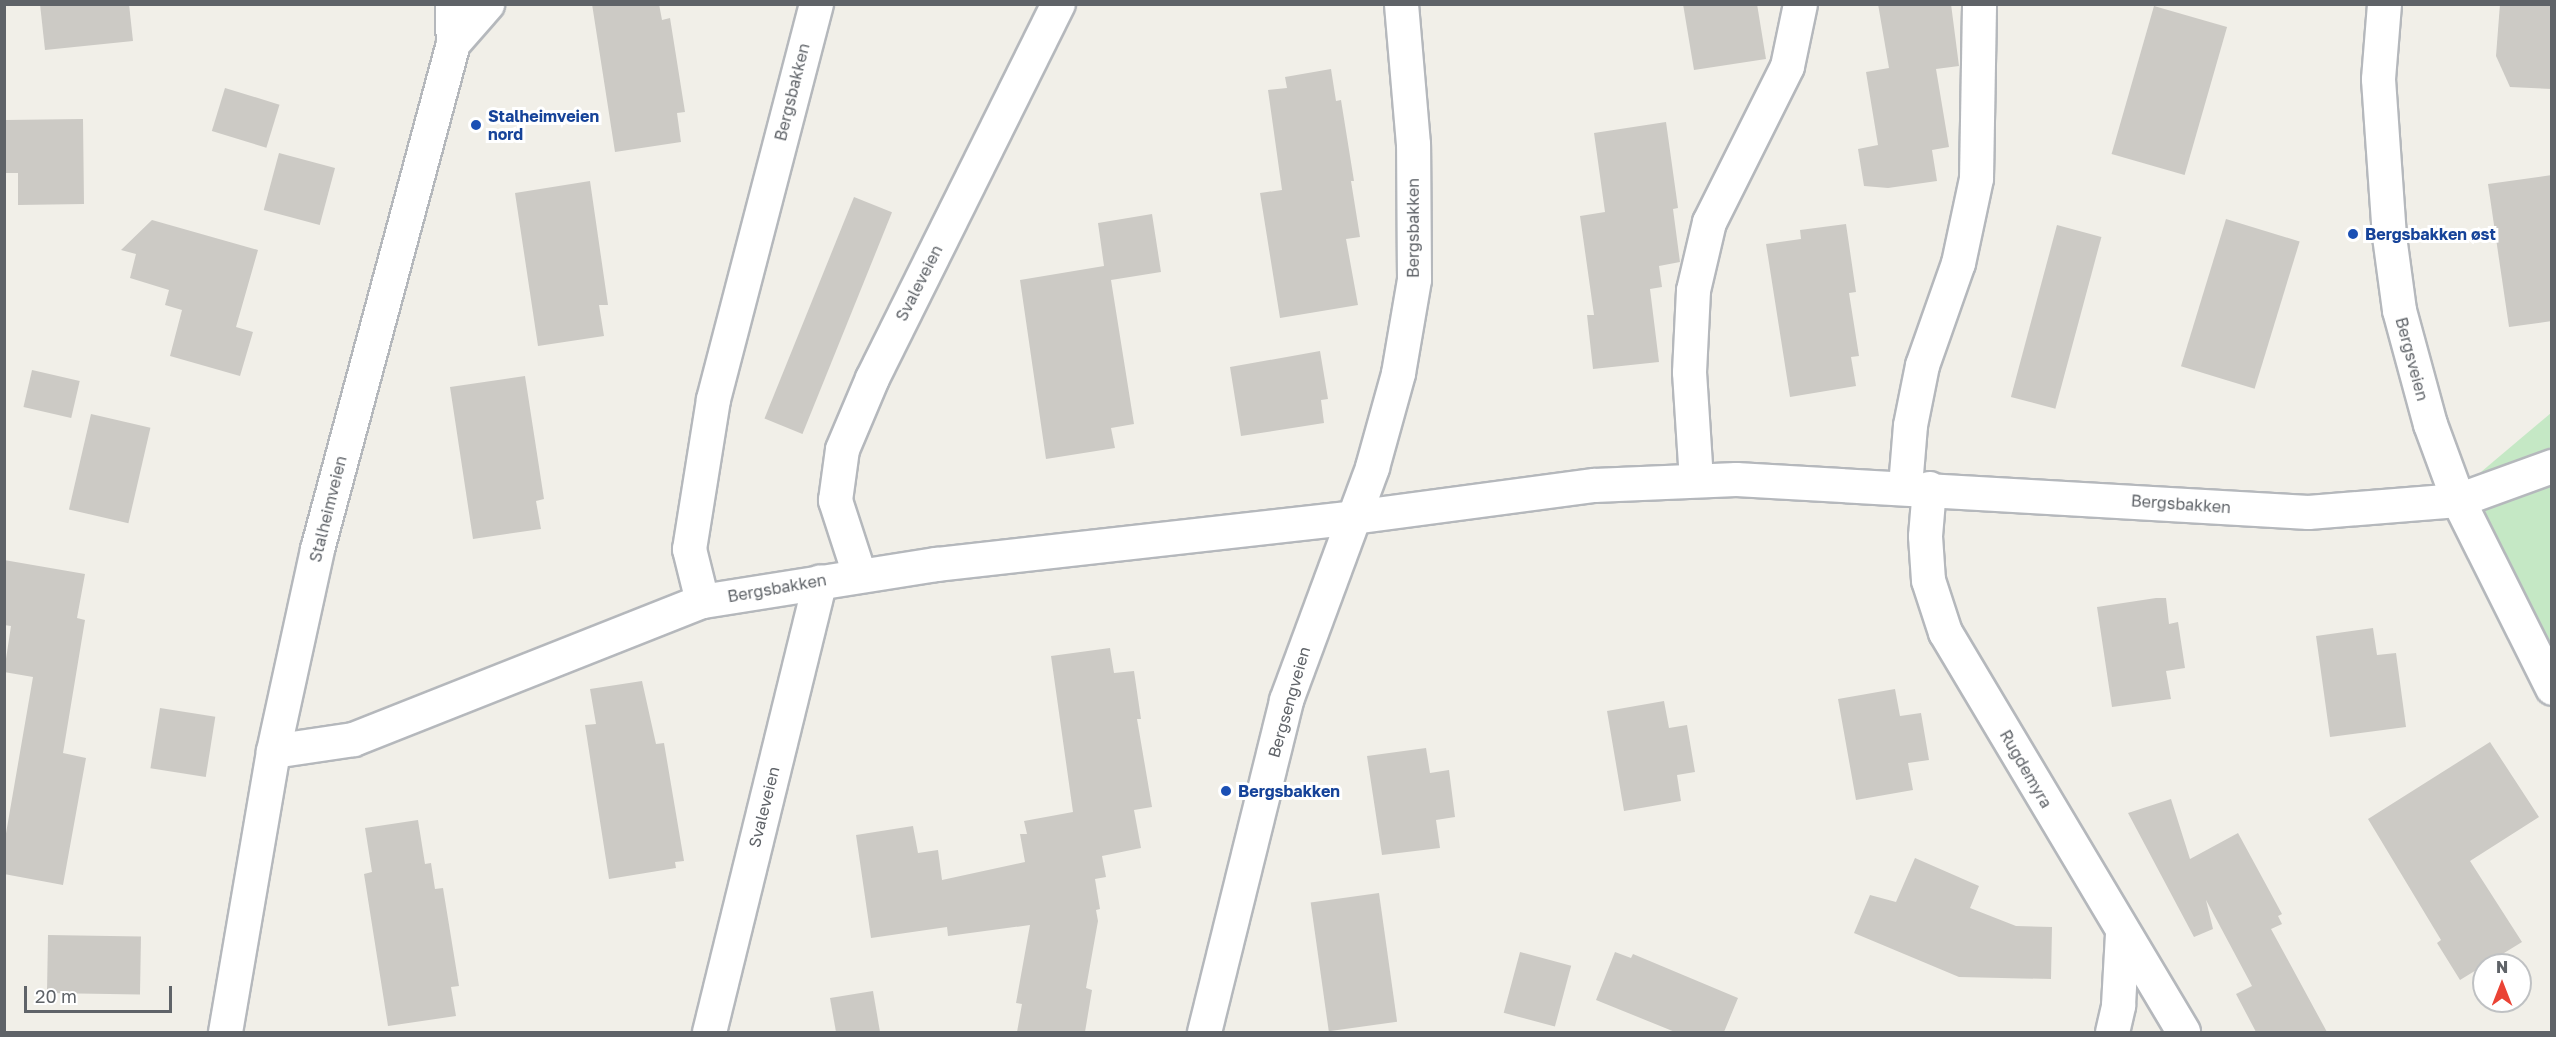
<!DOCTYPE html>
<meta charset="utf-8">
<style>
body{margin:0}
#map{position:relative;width:2556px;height:1037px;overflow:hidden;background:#f1efe8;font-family:"Golos Text",sans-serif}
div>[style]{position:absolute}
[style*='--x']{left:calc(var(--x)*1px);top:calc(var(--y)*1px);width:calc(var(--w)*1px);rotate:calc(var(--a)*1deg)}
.green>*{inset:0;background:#c5e8c5}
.building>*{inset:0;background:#cccac5;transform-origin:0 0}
.roads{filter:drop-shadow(2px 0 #b5b8bc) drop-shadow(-2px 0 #b5b8bc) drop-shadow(0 2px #b5b8bc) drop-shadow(0 -2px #b5b8bc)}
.minor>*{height:33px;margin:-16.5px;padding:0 16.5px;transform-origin:16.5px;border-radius:16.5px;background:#fff}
.dots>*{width:16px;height:16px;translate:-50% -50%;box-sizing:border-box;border:3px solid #fff;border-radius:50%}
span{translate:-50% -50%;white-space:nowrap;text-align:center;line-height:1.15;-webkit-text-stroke:6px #fff;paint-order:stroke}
.street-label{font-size:16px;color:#5f6368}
.transit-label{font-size:16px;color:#164399;font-weight:700}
.left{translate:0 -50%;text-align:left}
.frame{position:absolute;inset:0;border:6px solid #5f6368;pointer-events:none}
.north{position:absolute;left:2472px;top:953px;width:60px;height:60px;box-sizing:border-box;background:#fff;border:2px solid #bfc1c3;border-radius:50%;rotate:0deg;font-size:16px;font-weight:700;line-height:24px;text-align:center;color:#5f6368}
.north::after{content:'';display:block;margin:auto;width:21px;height:27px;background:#ea4335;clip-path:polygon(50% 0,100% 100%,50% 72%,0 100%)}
.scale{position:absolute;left:24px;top:986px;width:148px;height:27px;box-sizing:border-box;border:3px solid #5f6368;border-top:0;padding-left:8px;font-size:18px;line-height:21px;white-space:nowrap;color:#5f6368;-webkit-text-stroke:4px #fff;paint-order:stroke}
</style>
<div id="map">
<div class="green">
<i style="clip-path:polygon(2551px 413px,2551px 696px,2493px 584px,2481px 472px)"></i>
</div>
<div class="building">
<i style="clip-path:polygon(40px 4px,129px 4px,133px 41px,45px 50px)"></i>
<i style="clip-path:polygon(592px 4px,659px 4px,662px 20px,670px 18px,685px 112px,677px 113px,681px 142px,615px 152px)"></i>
<i style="clip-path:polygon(1683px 4px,1757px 4px,1766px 59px,1694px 70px)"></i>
<i style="clip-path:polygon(1878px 4px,1951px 4px,1959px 66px,1936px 69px,1949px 147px,1932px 150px,1937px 181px,1888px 188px,1864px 186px,1858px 149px,1878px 145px,1866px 72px,1889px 68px)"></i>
<i style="clip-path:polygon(2500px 4px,2552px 4px,2552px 89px,2510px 87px,2496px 56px)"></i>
<i style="left:2154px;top:6px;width:76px;height:154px;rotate:16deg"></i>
<i style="clip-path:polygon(1331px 69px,1336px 101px,1341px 100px,1354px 181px,1351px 181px,1360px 237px,1346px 239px,1358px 305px,1280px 318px,1260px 193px,1282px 190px,1268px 90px,1287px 88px,1285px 77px)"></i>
<i style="left:225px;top:88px;width:57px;height:45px;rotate:17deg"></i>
<i style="clip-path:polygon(83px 119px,84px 204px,18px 205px,18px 173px,6px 173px,5px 120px)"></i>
<i style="clip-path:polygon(1666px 122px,1678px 208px,1673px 209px,1680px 262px,1659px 266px,1662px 287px,1650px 289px,1659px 362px,1593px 369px,1587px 315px,1594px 315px,1580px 216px,1605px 212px,1594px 133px)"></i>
<i style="left:279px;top:153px;width:58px;height:59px;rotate:15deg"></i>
<i style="clip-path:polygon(2552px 175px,2552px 321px,2509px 327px,2488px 184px)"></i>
<i style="clip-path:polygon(590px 181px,608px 305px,599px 305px,604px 336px,538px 346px,515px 193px)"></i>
<i style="left:854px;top:197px;width:41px;height:239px;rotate:22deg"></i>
<i style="clip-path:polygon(1152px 214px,1161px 272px,1111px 280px,1134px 424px,1111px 428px,1115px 448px,1046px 459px,1020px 280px,1104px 266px,1098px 223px)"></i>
<i style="left:2226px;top:219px;width:77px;height:154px;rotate:17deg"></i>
<i style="clip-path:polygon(152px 220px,258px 250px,236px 327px,253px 332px,240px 376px,170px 356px,182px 310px,165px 305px,169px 290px,130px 278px,136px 254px,121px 250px)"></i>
<i style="clip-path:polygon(1846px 224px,1856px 292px,1849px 293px,1859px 356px,1851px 357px,1856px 386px,1790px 397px,1766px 244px,1801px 239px,1800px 230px)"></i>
<i style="left:2057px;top:225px;width:46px;height:178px;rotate:15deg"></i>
<i style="clip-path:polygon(1320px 351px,1328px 399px,1321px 400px,1324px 423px,1241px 436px,1230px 367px)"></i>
<i style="left:32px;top:370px;width:49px;height:38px;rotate:13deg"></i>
<i style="clip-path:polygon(525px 376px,544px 499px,536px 501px,541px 529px,473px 539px,450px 387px)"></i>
<i style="left:91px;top:414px;width:61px;height:98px;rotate:13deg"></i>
<i style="clip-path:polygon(4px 560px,85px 574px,77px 618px,85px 620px,63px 753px,86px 758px,63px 885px,4px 874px,4px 845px,33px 677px,4px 672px,11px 626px,4px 625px)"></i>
<i style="clip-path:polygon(2156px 598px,2166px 598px,2169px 624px,2178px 622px,2185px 668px,2166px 671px,2171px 699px,2112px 707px,2097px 607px)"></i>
<i style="clip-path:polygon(2373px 628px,2377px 655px,2396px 653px,2406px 727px,2330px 737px,2316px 636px)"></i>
<i style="clip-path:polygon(1110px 648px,1114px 673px,1134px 671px,1141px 719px,1137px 719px,1152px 807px,1134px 810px,1141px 848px,1102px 856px,1106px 877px,1095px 879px,1100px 909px,1096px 910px,1098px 921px,1086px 988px,1092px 990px,1085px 1032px,1017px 1032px,1022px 1004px,1016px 1003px,1030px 925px,948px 936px,947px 927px,871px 938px,856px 835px,913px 826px,918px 853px,938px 850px,942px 880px,1025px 862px,1020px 834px,1027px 834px,1024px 821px,1073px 812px,1051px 656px)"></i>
<i style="clip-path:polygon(642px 681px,656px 744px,664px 743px,684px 861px,675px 862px,676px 868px,609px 879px,585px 725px,596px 724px,590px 689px)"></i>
<i style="clip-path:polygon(1895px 689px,1900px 716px,1921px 713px,1929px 760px,1908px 763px,1913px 790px,1856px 800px,1838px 699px)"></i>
<i style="clip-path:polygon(1664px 701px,1669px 728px,1687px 725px,1695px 772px,1677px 775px,1681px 801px,1624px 811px,1607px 711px)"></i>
<i style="left:160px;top:708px;width:56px;height:61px;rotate:9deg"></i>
<i style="clip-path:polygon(2490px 742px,2539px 817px,2470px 861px,2522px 942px,2460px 980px,2437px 943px,2441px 940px,2368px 819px)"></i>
<i style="clip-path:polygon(1426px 748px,1430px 773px,1449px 770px,1455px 817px,1436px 820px,1440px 848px,1382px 855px,1367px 756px)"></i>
<i style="clip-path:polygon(2171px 799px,2190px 859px,2238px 833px,2282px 914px,2278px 916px,2282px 924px,2271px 929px,2327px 1032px,2256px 1032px,2236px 994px,2252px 986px,2206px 900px,2213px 929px,2194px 937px,2128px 813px)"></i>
<i style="clip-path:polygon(418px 820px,425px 864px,431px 863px,435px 889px,443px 888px,459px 986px,451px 987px,456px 1016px,388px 1026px,364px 874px,372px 872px,365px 828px)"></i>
<i style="clip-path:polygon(1915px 858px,1979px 886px,1970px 908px,2016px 926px,2052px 927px,2051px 979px,1959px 977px,1854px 933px,1870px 895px,1896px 902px)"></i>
<i style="left:1379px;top:893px;width:130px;height:69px;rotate:82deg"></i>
<i style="left:48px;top:935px;width:93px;height:58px;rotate:1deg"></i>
<i style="left:1520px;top:952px;width:53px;height:63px;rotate:15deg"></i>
<i style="clip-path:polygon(1615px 952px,1631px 958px,1633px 954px,1738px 998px,1724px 1032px,1675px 1032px,1596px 1000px)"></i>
<i style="clip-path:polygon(873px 991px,880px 1032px,836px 1032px,830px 998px)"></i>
</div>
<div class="roads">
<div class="minor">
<i style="--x:452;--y:4;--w:39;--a:89"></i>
<i style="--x:2384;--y:4;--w:75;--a:94.6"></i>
<i style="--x:2378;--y:79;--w:157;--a:86"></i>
<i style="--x:2389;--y:236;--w:75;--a:82.3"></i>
<i style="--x:2399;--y:310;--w:118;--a:74.8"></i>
<i style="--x:2430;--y:424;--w:81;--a:69.8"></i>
<i style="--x:2458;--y:500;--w:210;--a:63.4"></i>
<i style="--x:1696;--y:480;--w:108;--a:-93.7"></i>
<i style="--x:1689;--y:372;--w:82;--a:-87.2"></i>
<i style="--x:1693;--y:290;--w:70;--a:-76.8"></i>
<i style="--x:1709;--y:222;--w:174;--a:-63.4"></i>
<i style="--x:1787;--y:66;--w:63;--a:-78.2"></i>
<i style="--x:1905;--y:486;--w:61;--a:-85.3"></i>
<i style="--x:1910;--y:425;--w:61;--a:-78.7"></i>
<i style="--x:1922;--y:365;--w:108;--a:-70.6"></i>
<i style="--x:1958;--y:263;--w:87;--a:-78"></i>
<i style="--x:1976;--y:178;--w:174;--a:-89"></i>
<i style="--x:1929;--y:488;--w:48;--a:94.8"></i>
<i style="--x:1925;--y:536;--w:44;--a:86.1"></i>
<i style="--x:1928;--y:580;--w:55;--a:71.9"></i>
<i style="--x:1945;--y:632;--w:465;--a:59.2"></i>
<i style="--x:859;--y:574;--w:78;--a:-108"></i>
<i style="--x:835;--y:500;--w:51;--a:-82.2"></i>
<i style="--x:842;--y:449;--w:77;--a:-67.1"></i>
<i style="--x:872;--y:378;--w:418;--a:-63.6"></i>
<i style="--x:702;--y:601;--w:54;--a:-104"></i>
<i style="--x:689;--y:549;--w:152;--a:-80.9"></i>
<i style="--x:713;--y:399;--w:408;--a:-75.4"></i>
<i style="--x:273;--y:751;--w:81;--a:-8.5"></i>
<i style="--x:353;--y:739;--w:375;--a:-21.6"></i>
<i style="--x:702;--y:601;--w:237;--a:-9"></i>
<i style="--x:936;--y:564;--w:420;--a:-6.4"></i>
<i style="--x:1353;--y:517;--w:243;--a:-7.6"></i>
<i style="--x:1594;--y:485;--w:142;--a:-2.4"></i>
<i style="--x:1736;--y:479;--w:573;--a:3.3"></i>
<i style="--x:2308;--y:512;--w:150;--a:-4.6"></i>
<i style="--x:2458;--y:500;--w:100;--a:-19.9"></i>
<i style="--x:225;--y:1032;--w:285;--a:-80.3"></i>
<i style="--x:273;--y:751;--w:207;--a:-77.7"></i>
<i style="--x:317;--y:549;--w:524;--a:-74.96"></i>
<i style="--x:453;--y:43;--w:52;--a:-48.9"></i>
<i style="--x:709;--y:1032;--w:464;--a:-76.2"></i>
<i style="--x:1204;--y:1032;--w:342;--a:-76.1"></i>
<i style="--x:1286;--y:700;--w:248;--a:-69.7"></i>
<i style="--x:1372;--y:467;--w:98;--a:-74.5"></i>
<i style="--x:1398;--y:373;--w:95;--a:-80.3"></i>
<i style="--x:1414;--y:279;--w:135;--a:-90.4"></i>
<i style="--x:1413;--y:144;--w:141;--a:-94.9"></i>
<i style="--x:2112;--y:1032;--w:28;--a:-77"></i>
<i style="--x:2118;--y:1005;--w:72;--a:-86.8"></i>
</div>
</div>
<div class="dots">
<i style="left:476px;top:125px;background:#1a4fb4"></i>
<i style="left:2353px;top:234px;background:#1a4fb4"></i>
<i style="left:1226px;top:791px;background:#1a4fb4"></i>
</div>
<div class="street-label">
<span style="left:792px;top:92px;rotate:-76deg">Bergsbakken</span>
<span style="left:1413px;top:228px;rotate:-90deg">Bergsbakken</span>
<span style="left:919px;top:283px;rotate:-63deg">Svaleveien</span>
<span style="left:2412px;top:359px;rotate:75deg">Bergsveien</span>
<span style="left:2181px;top:504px;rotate:4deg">Bergsbakken</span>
<span style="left:328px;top:509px;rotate:-76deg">Stalheimveien</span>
<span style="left:777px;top:588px;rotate:-10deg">Bergsbakken</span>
<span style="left:1289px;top:702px;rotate:-74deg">Bergsengveien</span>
<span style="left:2026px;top:769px;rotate:60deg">Rugdemyra</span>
<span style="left:764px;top:807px;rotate:-76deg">Svaleveien</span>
</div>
<div class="transit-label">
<span class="left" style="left:488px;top:125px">Stalheimveien<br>nord</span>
<span class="left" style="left:2365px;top:234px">Bergsbakken øst</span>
<span class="left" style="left:1238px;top:791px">Bergsbakken</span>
</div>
<div class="frame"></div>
<div class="north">N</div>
<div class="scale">20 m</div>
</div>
